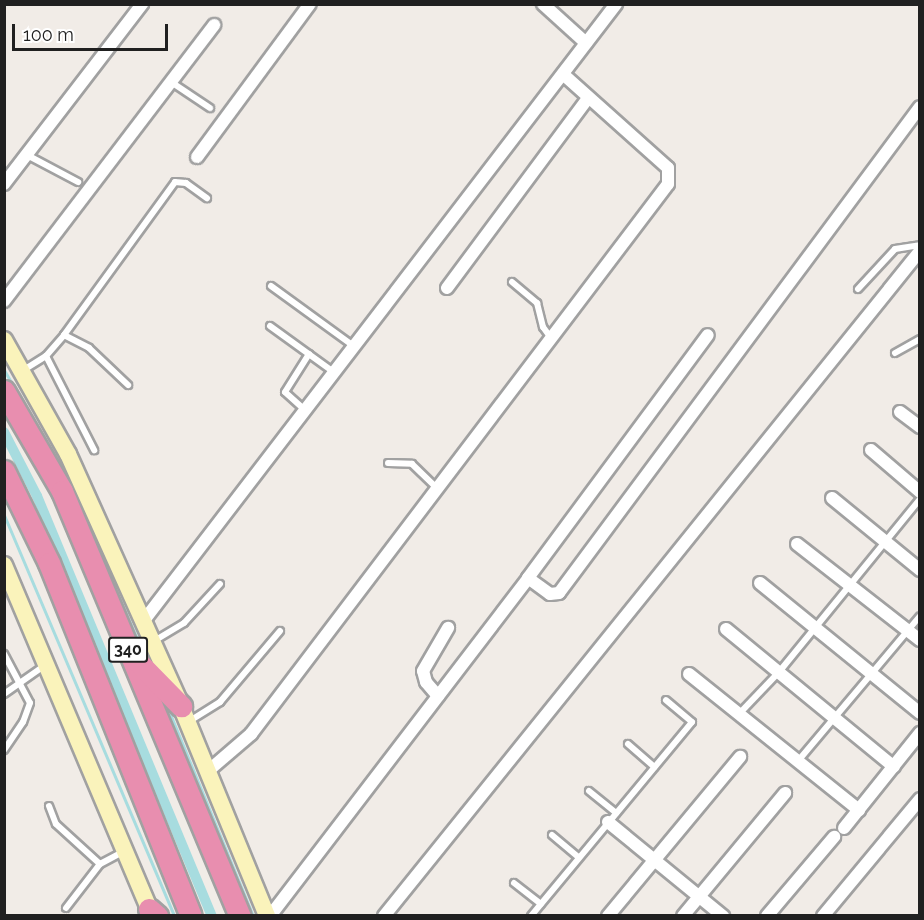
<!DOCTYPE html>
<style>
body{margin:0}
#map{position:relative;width:924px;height:920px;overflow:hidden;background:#f1ece7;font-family:Raleway,sans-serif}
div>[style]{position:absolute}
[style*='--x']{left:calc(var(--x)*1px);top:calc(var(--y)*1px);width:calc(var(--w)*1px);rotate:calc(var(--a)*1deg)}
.stream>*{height:3px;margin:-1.5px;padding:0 1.5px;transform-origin:1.5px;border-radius:1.5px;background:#a7dcdf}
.canal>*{height:10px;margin:-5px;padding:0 5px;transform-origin:5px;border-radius:5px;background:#a7dcdf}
.roads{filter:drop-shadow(2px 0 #a1a1a1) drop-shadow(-2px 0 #a1a1a1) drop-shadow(0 2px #a1a1a1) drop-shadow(0 -2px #a1a1a1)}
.lane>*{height:6px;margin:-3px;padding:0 3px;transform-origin:3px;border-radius:3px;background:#fff}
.street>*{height:12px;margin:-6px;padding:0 6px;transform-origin:6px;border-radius:6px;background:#fff}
.secondary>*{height:16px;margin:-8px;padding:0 8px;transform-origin:8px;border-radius:8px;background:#faf3bb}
.highway>*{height:21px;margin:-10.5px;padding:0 10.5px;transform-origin:10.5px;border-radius:10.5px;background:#e88eaf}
span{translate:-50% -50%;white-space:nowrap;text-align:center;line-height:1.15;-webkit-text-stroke:4.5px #fff;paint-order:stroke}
.shield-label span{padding:2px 4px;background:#fff;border:2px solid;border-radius:4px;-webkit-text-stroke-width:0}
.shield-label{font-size:16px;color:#202020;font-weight:700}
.frame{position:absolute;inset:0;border:6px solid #202020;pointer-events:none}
.scale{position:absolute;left:12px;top:24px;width:156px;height:27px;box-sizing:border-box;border:3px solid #202020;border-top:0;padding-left:8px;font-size:18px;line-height:21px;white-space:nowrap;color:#202020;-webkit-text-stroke:4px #fff;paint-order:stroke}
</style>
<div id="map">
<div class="stream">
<i style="--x:4;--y:370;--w:20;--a:60"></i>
<i style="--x:4;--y:515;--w:436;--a:67"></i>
<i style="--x:95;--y:542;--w:125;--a:66.5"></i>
<i style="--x:166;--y:704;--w:229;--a:67.7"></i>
</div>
<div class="canal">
<i style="--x:4;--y:432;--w:72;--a:62.7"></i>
<i style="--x:37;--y:496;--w:455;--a:67.4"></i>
</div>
<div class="roads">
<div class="lane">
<i style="--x:171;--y:82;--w:47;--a:33.7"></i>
<i style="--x:27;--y:155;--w:58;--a:27.9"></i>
<i style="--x:512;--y:282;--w:33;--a:40"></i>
<i style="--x:537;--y:303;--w:25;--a:76"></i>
<i style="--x:543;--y:327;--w:14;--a:54"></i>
<i style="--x:271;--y:286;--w:104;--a:36"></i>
<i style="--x:858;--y:289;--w:54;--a:-47.2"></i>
<i style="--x:895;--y:249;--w:25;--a:-9"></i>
<i style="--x:270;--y:326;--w:80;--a:35.9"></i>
<i style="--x:64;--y:335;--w:189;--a:-54"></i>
<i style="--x:175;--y:182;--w:11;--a:5"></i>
<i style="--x:186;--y:183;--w:26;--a:36"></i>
<i style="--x:895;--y:353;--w:29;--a:-29"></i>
<i style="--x:46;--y:356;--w:106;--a:62.9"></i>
<i style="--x:22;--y:371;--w:28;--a:-32"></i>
<i style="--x:46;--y:356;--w:28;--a:-49"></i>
<i style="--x:64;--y:335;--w:28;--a:27"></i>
<i style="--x:89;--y:348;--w:54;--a:43.5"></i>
<i style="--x:306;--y:411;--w:28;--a:-138"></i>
<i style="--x:285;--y:392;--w:45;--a:-57.7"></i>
<i style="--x:388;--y:463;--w:24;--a:2"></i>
<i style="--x:412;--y:464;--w:35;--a:44"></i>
<i style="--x:154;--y:641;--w:35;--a:-31"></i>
<i style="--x:184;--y:623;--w:53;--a:-47.3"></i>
<i style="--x:4;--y:654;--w:55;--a:62"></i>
<i style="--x:30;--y:703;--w:20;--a:110"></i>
<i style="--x:23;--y:722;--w:34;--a:124"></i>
<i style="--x:4;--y:694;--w:49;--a:-35"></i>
<i style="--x:739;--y:714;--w:58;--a:-46.4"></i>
<i style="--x:779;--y:672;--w:223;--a:-50.8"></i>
<i style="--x:188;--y:722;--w:38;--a:-32"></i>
<i style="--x:220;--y:702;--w:93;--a:-49.8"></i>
<i style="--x:628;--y:744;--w:35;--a:41"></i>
<i style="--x:798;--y:761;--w:189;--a:-49.9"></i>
<i style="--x:589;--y:791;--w:35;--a:39"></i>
<i style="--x:49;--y:806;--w:19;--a:69"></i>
<i style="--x:56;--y:824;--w:59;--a:42.3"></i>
<i style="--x:552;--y:835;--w:35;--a:40"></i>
<i style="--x:514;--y:883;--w:34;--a:38"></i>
<i style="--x:66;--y:908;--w:56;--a:-52.3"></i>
<i style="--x:100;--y:864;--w:27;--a:-28"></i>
<i style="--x:531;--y:916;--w:252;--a:-50.3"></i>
<i style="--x:692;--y:722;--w:34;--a:-140"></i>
</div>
<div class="street">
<i style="--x:543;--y:4;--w:58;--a:42.2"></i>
<i style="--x:197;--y:157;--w:190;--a:-53.6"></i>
<i style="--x:4;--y:184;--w:227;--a:-52.5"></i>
<i style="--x:447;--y:288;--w:237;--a:-53.4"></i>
<i style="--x:4;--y:301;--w:347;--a:-52.7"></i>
<i style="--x:900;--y:412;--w:25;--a:37"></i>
<i style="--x:871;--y:450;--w:65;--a:40.6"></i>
<i style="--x:832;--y:498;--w:114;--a:39.3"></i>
<i style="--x:797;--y:544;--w:156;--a:38"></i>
<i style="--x:528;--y:578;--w:302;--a:-53.5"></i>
<i style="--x:760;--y:583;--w:206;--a:39.1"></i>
<i style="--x:145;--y:619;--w:775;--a:-52.55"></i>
<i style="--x:726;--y:629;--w:217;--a:39.4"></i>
<i style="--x:689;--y:674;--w:218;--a:38.7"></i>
<i style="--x:438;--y:696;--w:18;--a:-131"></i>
<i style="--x:426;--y:682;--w:11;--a:-105"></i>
<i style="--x:423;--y:671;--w:50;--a:-59.8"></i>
<i style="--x:208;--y:771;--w:57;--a:-40.7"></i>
<i style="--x:251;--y:734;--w:690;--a:-52.83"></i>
<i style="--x:668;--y:184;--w:16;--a:-90"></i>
<i style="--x:668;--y:168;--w:141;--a:-138.2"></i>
<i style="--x:608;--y:822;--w:149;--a:39.3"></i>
<i style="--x:844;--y:828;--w:122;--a:-51.3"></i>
<i style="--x:270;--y:916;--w:425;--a:-52.6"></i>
<i style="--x:528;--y:578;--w:27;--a:36"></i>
<i style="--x:550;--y:594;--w:9;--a:-6"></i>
<i style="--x:559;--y:593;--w:605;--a:-53.4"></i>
<i style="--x:384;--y:916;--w:854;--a:-51.13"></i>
<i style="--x:608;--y:916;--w:207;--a:-50.3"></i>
<i style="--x:683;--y:916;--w:160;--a:-50.3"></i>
<i style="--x:767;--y:916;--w:104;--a:-49.7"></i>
<i style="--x:823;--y:916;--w:152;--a:-50.3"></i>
</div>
<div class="secondary">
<i style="--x:4;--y:340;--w:131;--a:60.7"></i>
<i style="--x:68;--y:454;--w:276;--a:65.8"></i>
<i style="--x:181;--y:706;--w:227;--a:67.7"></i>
<i style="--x:4;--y:565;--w:381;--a:67.1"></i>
</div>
<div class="highway">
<i style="--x:4;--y:391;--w:116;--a:59.9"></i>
<i style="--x:62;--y:491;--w:461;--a:67.3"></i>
<i style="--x:4;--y:471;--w:102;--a:63.9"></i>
<i style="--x:49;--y:563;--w:380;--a:68.1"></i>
<i style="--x:138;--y:662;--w:62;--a:45.7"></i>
<i style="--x:149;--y:909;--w:11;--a:41"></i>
</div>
</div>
<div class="shield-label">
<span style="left:128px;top:650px">340</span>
</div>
<div class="frame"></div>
<div class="scale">100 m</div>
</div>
